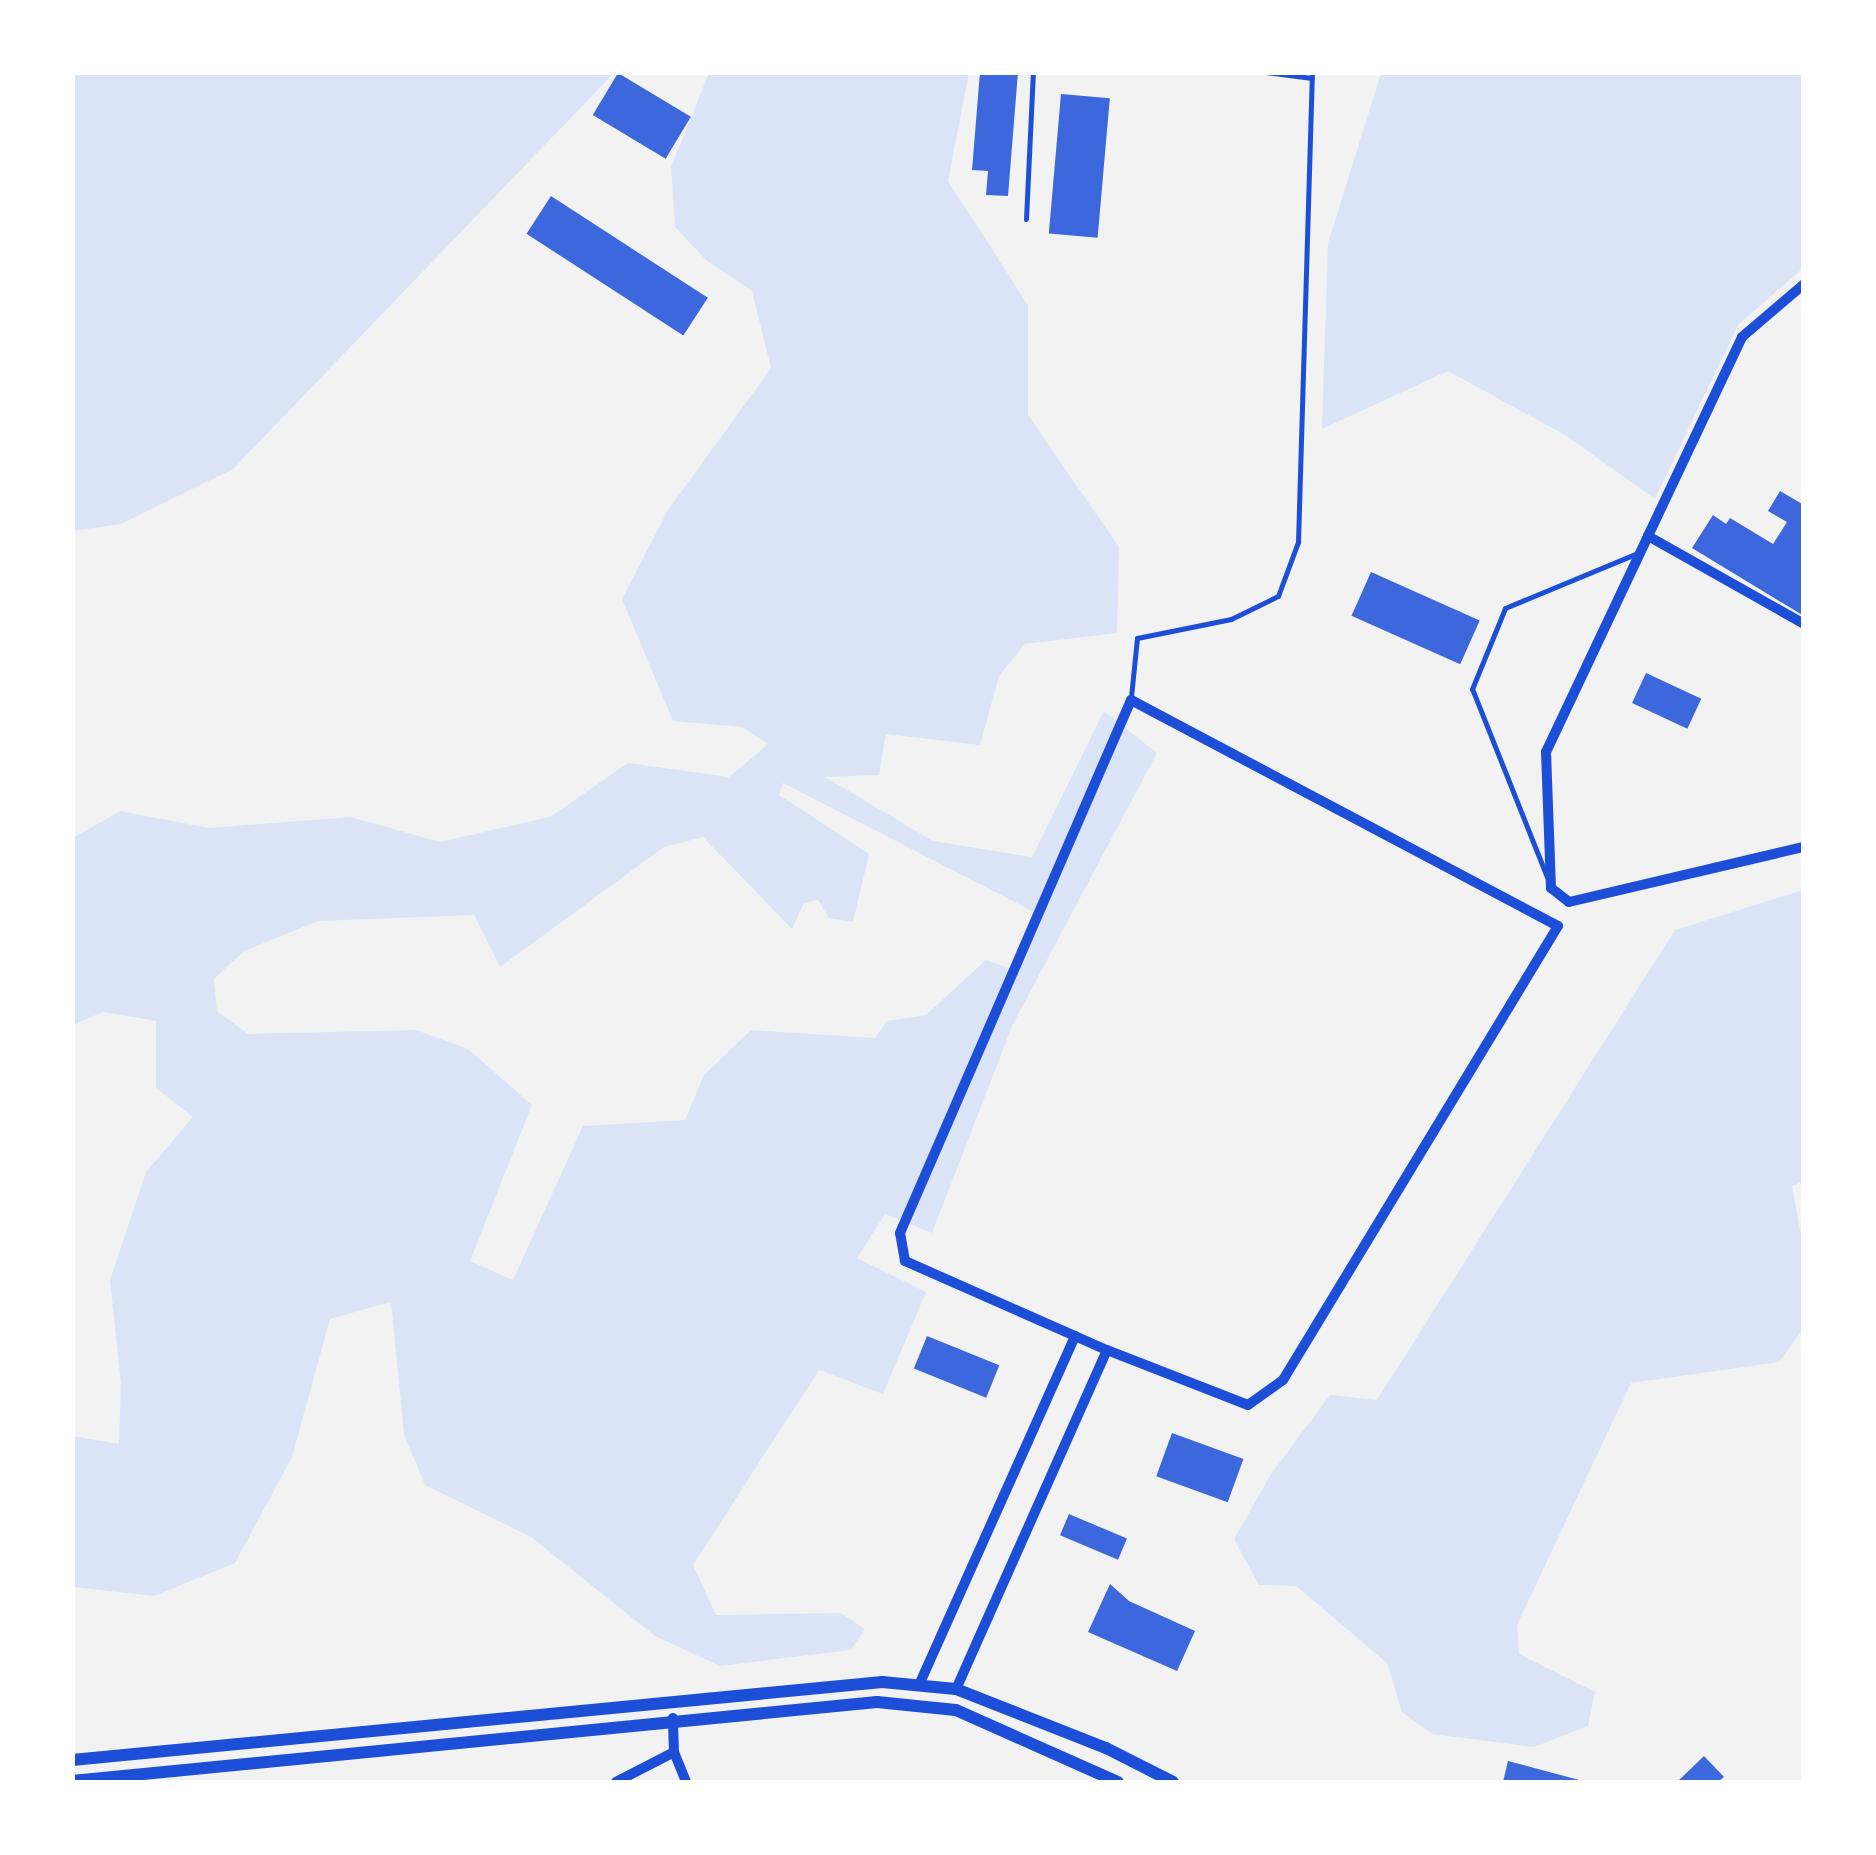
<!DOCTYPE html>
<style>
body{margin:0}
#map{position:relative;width:1876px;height:1855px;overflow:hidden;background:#f2f2f2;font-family:Literata,serif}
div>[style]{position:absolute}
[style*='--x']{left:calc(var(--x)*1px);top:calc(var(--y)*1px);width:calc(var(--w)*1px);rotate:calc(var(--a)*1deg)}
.green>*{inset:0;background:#dbe4f7}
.building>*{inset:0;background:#3d67dc;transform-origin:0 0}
.service>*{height:5px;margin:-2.5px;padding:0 2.5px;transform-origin:2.5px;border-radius:2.5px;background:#1d4ed8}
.minor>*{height:10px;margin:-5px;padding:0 5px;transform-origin:5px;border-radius:5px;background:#1d4ed8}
.tertiary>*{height:12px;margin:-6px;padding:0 6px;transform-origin:6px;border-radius:6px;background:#1d4ed8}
span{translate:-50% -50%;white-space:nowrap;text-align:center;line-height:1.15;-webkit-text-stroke:8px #fff;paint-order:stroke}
.frame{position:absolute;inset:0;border:75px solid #fff;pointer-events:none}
</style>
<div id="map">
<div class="green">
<i style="clip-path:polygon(72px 73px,73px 72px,614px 73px,233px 469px,121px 524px,73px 531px)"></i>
<i style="clip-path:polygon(evenodd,709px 73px,969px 73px,948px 181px,1028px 305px,1028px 415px,1119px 547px,1117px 633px,1025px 644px,999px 676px,980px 745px,886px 734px,879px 775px,825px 777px,933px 841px,1032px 857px,1104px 711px,1157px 753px,1013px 1024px,932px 1233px,885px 1214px,857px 1258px,926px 1292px,883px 1394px,819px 1370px,693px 1565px,716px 1615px,841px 1613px,865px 1629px,851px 1650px,720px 1666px,655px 1636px,531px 1537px,425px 1485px,404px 1434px,391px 1302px,330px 1319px,292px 1457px,235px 1563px,154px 1596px,73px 1587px,72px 1436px,119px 1444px,121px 1384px,110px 1280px,146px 1172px,193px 1117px,156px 1088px,156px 1021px,103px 1012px,73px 1025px,73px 838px,120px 811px,209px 828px,351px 817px,440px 842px,550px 817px,628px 763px,729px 777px,768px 744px,742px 727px,673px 721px,622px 599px,668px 510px,771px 368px,752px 291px,707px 261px,675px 227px,671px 167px,709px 73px,783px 783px,1036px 913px,1011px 969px,986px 960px,926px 1015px,887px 1021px,875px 1038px,751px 1030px,704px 1075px,685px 1120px,583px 1126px,513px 1280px,470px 1261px,532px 1105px,468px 1049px,416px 1030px,248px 1034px,217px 1011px,214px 979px,244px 951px,318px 921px,474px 915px,500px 967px,664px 847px,703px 837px,792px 929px,804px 903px,818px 900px,829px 918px,853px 922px,869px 854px,779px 795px,783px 783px)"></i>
<i style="clip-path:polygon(1381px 73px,1803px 73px,1803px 268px,1738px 325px,1655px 499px,1565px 435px,1448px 371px,1322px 429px,1328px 243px)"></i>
<i style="clip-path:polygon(1803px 890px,1804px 1181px,1792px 1186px,1803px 1245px,1803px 1329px,1779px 1362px,1631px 1383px,1517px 1625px,1519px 1654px,1595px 1692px,1588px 1726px,1534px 1747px,1432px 1734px,1402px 1712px,1387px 1663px,1296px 1586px,1259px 1585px,1234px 1539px,1271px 1474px,1330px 1395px,1377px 1400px,1675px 930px)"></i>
</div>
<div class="building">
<i style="clip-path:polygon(980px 72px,1018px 72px,1008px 196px,986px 195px,988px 171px,972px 170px)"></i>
<i style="left:618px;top:73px;width:85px;height:49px;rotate:31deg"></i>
<i style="left:1061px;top:94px;width:49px;height:140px;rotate:5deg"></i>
<i style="left:551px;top:196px;width:187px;height:45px;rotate:33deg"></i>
<i style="clip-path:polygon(1780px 491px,1804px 505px,1804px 616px,1692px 548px,1713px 515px,1726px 524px,1730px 518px,1773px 544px,1787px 522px,1768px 511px)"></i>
<i style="left:1371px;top:572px;width:119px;height:48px;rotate:24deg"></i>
<i style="left:1646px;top:673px;width:61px;height:33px;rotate:25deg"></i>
<i style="left:927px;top:1336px;width:78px;height:35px;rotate:22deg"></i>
<i style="left:1172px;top:1433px;width:76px;height:46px;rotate:20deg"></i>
<i style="left:1069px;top:1514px;width:63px;height:23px;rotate:23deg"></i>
<i style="clip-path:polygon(1110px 1584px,1129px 1601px,1195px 1631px,1177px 1671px,1088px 1632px)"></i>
<i style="clip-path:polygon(1704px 1756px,1724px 1777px,1718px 1782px,1677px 1782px)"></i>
<i style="clip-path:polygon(1508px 1761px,1583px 1781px,1583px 1782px,1503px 1782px)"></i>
</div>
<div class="service">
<i style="--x:1265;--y:72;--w:47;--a:7.3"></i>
<i style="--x:1026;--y:219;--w:147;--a:-87.3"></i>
<i style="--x:1131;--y:697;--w:59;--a:-84.2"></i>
<i style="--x:1137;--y:638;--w:96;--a:-11.4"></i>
<i style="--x:1231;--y:619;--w:52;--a:-26.1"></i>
<i style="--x:1278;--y:596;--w:58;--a:-69.7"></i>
<i style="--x:1298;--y:542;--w:470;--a:-88.3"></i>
<i style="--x:1547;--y:877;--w:202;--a:-111.7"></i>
<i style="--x:1472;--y:689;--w:87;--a:-67.8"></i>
<i style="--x:1505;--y:608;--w:144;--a:-22.5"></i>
</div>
<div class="minor">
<i style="--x:1648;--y:536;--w:220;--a:-64.7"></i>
<i style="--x:1742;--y:337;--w:82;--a:-40.5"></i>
<i style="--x:1569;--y:902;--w:23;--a:-142"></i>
<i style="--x:1551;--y:888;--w:136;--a:-92.1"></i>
<i style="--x:1546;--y:752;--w:239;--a:-64.7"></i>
<i style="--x:1648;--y:536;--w:179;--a:29.4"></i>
<i style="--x:1569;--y:902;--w:241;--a:-13.2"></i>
<i style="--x:1075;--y:1336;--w:186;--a:-156.2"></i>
<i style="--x:905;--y:1261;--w:28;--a:-100"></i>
<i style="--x:900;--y:1233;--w:581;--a:-66.57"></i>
<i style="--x:1131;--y:700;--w:483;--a:27.9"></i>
<i style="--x:1558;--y:926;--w:531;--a:121.2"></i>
<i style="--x:1283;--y:1380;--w:43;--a:144.5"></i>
<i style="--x:1248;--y:1405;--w:151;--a:-158.7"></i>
<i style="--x:919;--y:1685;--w:382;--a:-65.9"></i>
<i style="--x:1075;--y:1336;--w:35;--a:24"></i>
<i style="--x:1107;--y:1350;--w:371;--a:114"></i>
<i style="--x:674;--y:1752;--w:32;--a:68"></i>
<i style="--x:616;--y:1782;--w:65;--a:-27.3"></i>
<i style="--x:674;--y:1752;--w:34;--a:-92"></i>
</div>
<div class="tertiary">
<i style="--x:72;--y:1760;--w:814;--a:-5.5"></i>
<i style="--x:882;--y:1682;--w:74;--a:5.4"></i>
<i style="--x:956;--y:1689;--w:161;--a:21.5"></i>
<i style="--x:1106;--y:1748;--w:75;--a:26.9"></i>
<i style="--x:72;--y:1781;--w:809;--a:-5.6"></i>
<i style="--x:877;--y:1702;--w:79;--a:5.8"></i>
<i style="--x:956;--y:1710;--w:177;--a:24"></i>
</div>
<div class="frame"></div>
</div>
